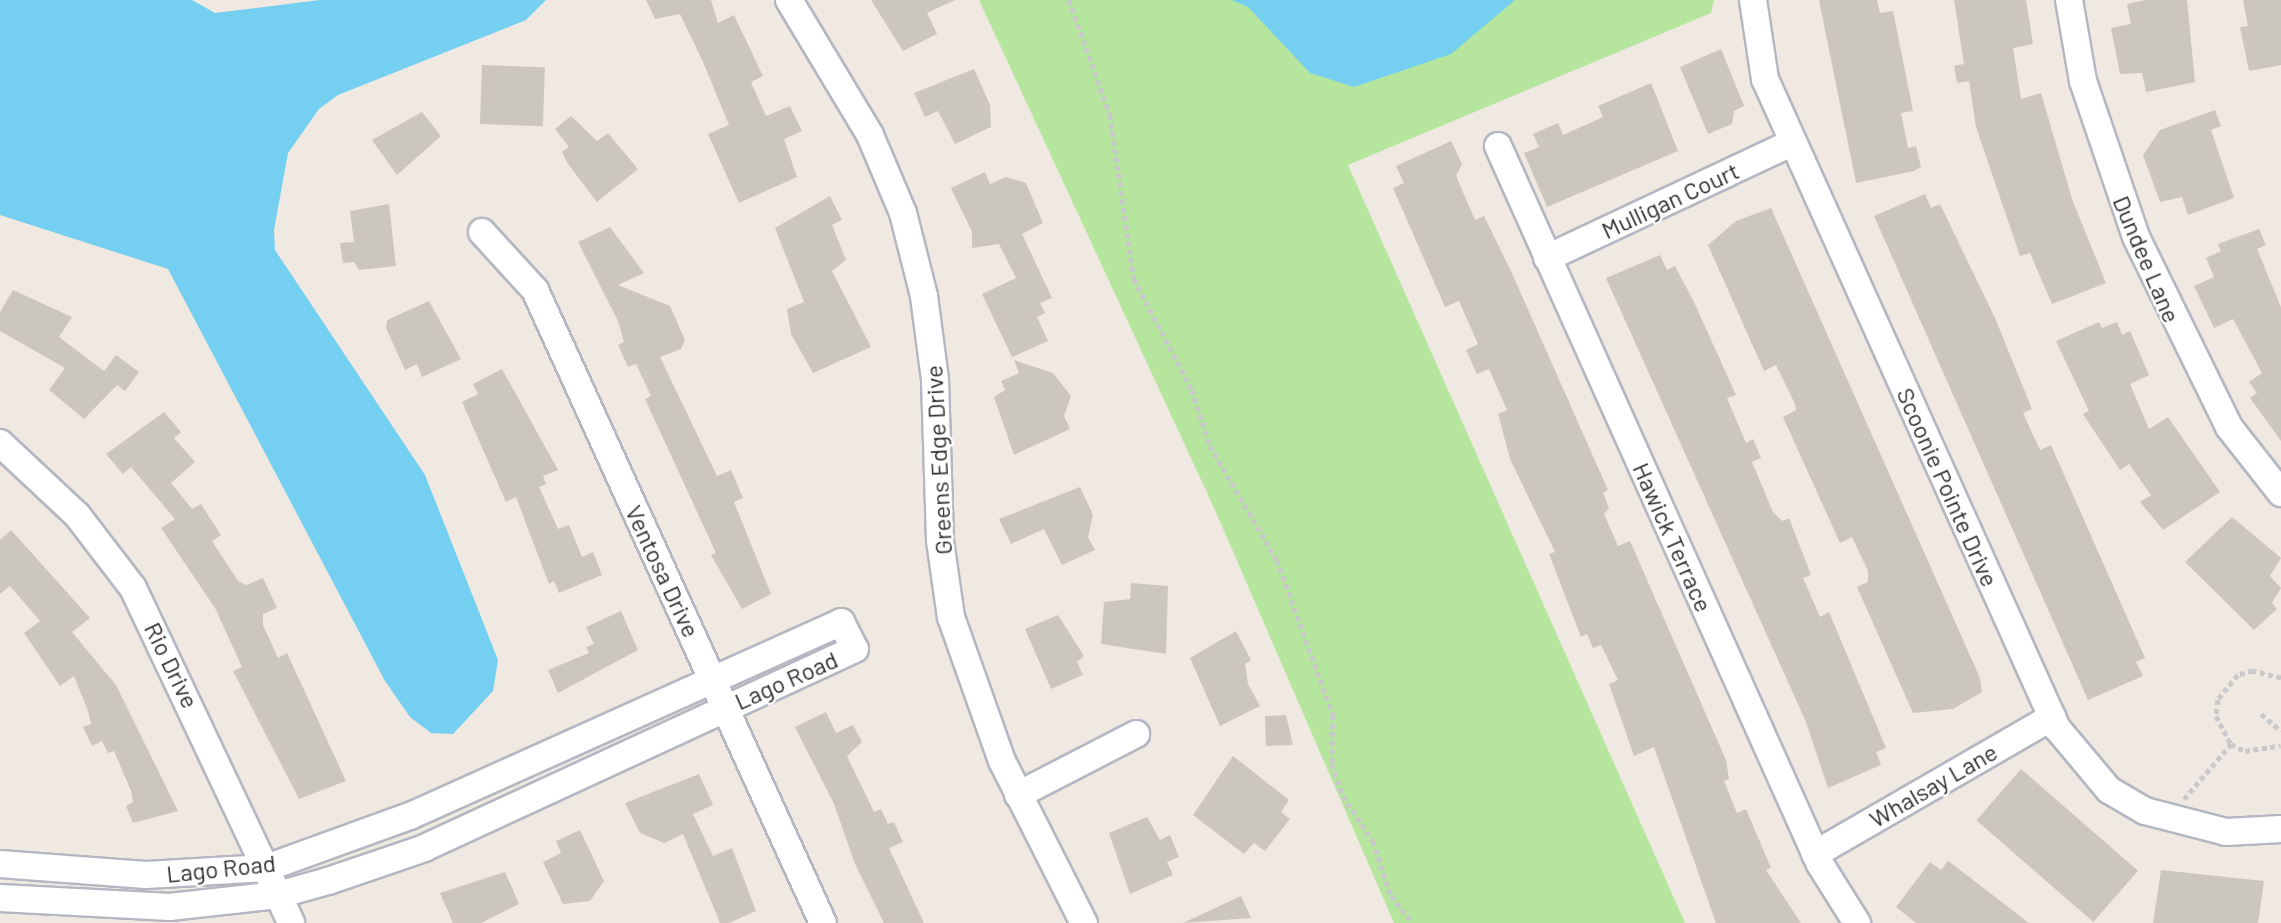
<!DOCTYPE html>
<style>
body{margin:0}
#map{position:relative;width:2281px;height:923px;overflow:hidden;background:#efe9e1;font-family:Barlow,sans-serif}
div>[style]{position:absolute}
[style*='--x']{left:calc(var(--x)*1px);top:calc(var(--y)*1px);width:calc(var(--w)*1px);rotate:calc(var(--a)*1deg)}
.green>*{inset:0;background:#b6e59e}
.water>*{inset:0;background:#75cff0}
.building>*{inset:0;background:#cbc7bf;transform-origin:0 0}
.path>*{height:4.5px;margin-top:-2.25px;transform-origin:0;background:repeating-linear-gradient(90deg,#c9c9c9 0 5px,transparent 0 8.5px)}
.roads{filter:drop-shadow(2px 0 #b4b7c1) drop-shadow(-2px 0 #b4b7c1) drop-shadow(0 2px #b4b7c1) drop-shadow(0 -2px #b4b7c1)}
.street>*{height:26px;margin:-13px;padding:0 13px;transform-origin:13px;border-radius:13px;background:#fff}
span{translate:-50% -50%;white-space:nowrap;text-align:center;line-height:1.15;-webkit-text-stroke:5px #fff;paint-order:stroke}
.street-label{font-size:24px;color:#2e2e2e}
</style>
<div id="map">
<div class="green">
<i style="clip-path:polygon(979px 0,1714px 0,1711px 13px,1348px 165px,1685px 923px,1394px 923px,1215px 510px)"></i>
</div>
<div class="water">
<i style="clip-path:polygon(0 0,192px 0,215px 13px,320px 0,546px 0,526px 20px,338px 95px,319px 109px,288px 153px,274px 230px,275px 250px,425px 475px,498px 660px,493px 691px,453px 734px,431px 733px,410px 717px,385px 681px,168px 269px,0 215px)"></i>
<i style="clip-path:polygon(1232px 0,1515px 0,1451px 54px,1354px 87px,1310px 73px,1248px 7px)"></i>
</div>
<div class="building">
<i style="clip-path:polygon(646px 0,711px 0,718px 23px,734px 15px,763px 76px,751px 82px,766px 116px,790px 106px,802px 131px,784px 139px,797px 177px,739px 203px,708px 134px,729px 125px,703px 62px,680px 14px,655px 19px)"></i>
<i style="clip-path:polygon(871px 0,955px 0,927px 13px,937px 34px,903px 51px)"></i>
<i style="clip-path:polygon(1819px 0,1877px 0,1880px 13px,1893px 11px,1913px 111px,1901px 113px,1908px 148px,1916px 146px,1921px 167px,1914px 171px,1856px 183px)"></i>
<i style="clip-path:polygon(1954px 0,2026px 0,2033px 44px,2013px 48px,2021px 99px,2041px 93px,2072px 199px,2106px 283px,2052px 304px,2030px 253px,2020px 256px,1976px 127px,1969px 81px,1957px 83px,1954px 66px,1964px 64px)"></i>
<i style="clip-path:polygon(2145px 0,2187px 0,2195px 82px,2146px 92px,2142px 73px,2120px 74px,2111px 28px,2131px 24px,2127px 4px)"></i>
<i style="clip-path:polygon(2243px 0,2281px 0,2281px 65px,2249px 71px,2240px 27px,2248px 26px)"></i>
<i style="clip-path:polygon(1721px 49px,1744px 106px,1734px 111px,1732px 124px,1708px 134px,1680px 67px)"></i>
<i style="left:482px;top:65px;width:63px;height:59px;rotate:2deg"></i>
<i style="clip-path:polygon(974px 69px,990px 105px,991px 127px,955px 144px,938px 111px,925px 117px,914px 93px)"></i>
<i style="clip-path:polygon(1651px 83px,1678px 151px,1547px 207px,1524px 153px,1539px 147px,1533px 134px,1558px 123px,1563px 135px,1603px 117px,1598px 106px)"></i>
<i style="clip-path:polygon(2215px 110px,2221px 126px,2211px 130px,2234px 198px,2188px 215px,2182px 197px,2160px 202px,2143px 155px,2160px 130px)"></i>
<i style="clip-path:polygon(422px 112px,441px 136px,397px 175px,372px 140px)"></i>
<i style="clip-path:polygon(571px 116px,597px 141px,608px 133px,638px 169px,597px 202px,568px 164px,562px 152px,569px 147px,555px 129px)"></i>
<i style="clip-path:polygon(1451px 141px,1462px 164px,1456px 176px,1475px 220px,1484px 216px,1510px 269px,1608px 490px,1603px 493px,1609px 508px,1604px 514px,1618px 546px,1630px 541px,1726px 760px,1729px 779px,1724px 781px,1737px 813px,1746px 809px,1771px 868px,1766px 870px,1801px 923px,1716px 923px,1654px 747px,1634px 756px,1609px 684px,1618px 680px,1601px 645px,1593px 648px,1587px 634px,1581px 637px,1549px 554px,1555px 552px,1510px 459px,1498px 414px,1507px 410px,1489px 369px,1477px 374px,1466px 350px,1478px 344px,1459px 301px,1445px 307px,1393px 188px,1404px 183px,1396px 166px)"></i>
<i style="clip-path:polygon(985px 172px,990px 184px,1006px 177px,1026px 183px,1043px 223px,1022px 234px,1052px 298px,1040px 303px,1045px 313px,1037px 317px,1048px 341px,1012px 357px,982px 294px,1016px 278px,999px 244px,972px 248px,972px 232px,951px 188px)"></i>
<i style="clip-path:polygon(1925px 194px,1931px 208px,1940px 204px,1995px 318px,2032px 409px,2023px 413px,2040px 450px,2051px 445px,2145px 658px,2136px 662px,2143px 676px,2088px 700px,1874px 216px)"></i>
<i style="clip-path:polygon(830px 196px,842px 220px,832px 225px,846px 260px,832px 271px,871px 347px,813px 373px,791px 334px,787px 309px,804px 302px,775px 228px)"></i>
<i style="clip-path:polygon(389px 204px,396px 266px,359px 270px,354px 262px,343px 263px,340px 243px,354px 242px,350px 211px)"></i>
<i style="clip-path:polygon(1771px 208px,1980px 678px,1982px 692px,1953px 709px,1913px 713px,1857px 587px,1868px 582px,1868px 571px,1852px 537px,1840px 543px,1783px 417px,1796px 410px,1795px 404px,1776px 365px,1764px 371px,1708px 245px,1736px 221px)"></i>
<i style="clip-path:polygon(610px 227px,644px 273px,618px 285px,670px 306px,685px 340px,681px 349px,660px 357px,717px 476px,731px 470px,743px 498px,734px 502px,771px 594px,742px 609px,711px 555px,716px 553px,645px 399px,651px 396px,636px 364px,628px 367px,618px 345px,624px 342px,618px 321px,578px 242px)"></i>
<i style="clip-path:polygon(2259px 229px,2266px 245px,2257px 249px,2281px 307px,2281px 441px,2250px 398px,2257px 393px,2249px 382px,2262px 373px,2233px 319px,2214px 328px,2194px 286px,2214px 277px,2206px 258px,2221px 251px,2218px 244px)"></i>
<i style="clip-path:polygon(1660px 255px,1667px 270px,1675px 266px,1694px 302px,1736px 395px,1727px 398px,1746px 443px,1753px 439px,1761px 458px,1752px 462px,1773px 512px,1782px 521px,1789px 518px,1811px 575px,1803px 578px,1820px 617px,1829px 612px,1886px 748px,1876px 752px,1881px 765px,1828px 788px,1806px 722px,1606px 278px)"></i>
<i style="clip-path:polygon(13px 290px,72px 317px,59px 337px,104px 371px,116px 355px,139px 372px,125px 391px,117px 385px,84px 419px,49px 390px,65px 368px,0 331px,0 312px)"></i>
<i style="clip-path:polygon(429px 301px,461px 359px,422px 377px,417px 364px,405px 370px,386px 328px,387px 320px)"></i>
<i style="clip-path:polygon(2099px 322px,2102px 328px,2117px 322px,2122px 335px,2130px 331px,2149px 375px,2130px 384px,2149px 429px,2168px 417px,2220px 492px,2163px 530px,2140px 502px,2151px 495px,2129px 464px,2120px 470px,2083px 414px,2089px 411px,2056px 341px)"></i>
<i style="clip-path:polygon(1014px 360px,1053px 373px,1071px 396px,1064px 416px,1070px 429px,1014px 455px,994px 397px,1005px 390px,1001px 381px,1019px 373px)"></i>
<i style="clip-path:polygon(502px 369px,558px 470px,543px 476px,546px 484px,539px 487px,558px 529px,569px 525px,582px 557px,593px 552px,602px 575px,559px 593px,554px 581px,549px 584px,516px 497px,506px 502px,462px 402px,478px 394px,473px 384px)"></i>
<i style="clip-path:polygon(164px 412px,181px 432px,174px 438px,195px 462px,171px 483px,192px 509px,201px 504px,221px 535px,212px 541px,238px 581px,246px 585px,263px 578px,277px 608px,263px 614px,263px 625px,278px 658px,287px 653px,346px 781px,299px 799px,233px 671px,242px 667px,215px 608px,161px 528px,175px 519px,131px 467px,123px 474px,106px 454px)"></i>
<i style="clip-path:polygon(1080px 487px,1093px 515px,1088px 537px,1095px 550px,1062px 565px,1044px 529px,1011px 544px,999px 519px)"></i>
<i style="clip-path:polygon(2232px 517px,2281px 558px,2270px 576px,2281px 588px,2272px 603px,2277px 609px,2254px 630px,2185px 562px)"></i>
<i style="clip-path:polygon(11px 530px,90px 618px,72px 632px,116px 685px,178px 811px,133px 823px,126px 806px,133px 802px,131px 791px,114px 751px,108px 753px,102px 741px,92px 746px,83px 727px,91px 724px,88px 711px,74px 676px,60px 686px,24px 633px,40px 621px,10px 586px,0 594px,0 540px)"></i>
<i style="clip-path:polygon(1131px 583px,1168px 586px,1166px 654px,1101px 644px,1104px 602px,1130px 599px)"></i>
<i style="clip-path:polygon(621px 611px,638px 650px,558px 693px,548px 670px,589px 653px,586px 647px,594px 644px,586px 627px)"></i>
<i style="clip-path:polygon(1058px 615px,1084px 656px,1077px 662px,1083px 675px,1051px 689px,1025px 629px)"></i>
<i style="clip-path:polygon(1236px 631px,1251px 660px,1245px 664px,1248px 684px,1260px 706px,1220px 726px,1190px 658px)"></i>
<i style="clip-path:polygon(826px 712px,836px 733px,853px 725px,862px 742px,847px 756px,874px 812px,881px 809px,888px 824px,894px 822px,903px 842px,889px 848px,924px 923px,884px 923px,855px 864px,834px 804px,795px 727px)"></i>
<i style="clip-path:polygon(1286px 715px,1293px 745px,1266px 746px,1265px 716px)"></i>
<i style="clip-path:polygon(1233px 756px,1289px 800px,1281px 812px,1290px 819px,1265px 851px,1254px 843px,1244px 854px,1193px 815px)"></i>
<i style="left:2021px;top:769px;width:155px;height:68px;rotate:41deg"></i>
<i style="clip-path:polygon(699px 774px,713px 805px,693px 814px,713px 856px,732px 848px,756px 911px,729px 923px,720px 923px,683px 834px,664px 843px,640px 833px,625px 803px)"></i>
<i style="clip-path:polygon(1147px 817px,1160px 840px,1170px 835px,1179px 857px,1167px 862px,1173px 875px,1130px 894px,1109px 833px)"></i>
<i style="clip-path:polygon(580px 830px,604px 881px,590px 901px,563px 904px,543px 862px,561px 853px,556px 841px)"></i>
<i style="clip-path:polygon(1948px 861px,1964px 873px,2029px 923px,1916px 923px,1896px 907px,1930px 862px,1941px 870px)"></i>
<i style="clip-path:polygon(2161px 870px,2264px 881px,2258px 923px,2153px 923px)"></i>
<i style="clip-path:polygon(505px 872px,519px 904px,481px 923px,453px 923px,440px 893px)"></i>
<i style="clip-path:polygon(1241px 896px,1251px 918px,1183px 923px)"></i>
</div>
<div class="path">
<i style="--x:1069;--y:0;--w:122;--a:70.4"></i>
<i style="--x:1110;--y:115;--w:166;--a:81.7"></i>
<i style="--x:1134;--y:279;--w:125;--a:62.4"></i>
<i style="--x:1192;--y:390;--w:59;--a:72.2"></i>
<i style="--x:1210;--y:446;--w:132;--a:59.6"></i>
<i style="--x:1277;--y:560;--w:165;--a:70.1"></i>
<i style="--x:1333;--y:715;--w:49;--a:91.2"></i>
<i style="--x:1332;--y:764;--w:34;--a:71"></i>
<i style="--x:1343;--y:796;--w:54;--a:56.3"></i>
<i style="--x:1373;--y:841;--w:58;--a:71.9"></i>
<i style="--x:1391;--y:896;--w:35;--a:51"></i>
<i style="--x:2281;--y:678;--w:29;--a:-166"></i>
<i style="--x:2253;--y:671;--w:16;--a:165"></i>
<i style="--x:2238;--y:675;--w:32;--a:129"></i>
<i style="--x:2218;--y:700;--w:16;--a:97"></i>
<i style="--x:2216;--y:716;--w:32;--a:62"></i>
<i style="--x:2231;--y:744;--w:16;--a:27"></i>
<i style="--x:2245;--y:751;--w:36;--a:-9"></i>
<i style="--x:2261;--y:714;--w:26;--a:40"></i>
<i style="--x:2184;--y:799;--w:72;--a:-49.5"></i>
</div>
<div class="roads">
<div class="street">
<i style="--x:789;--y:0;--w:157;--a:59"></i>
<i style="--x:870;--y:135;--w:85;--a:67.1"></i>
<i style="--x:903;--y:213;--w:86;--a:75.8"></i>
<i style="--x:924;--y:296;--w:85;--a:82.5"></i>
<i style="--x:935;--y:380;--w:161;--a:88.2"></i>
<i style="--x:940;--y:541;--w:77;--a:81.8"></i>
<i style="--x:951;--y:617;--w:153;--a:70.5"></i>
<i style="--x:1002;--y:761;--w:182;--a:63.2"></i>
<i style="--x:1753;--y:0;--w:80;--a:81.4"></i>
<i style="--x:1765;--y:79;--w:712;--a:65.78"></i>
<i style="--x:2057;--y:728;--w:81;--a:50"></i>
<i style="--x:2109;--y:790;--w:42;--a:30.3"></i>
<i style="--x:2145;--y:811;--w:84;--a:14.5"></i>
<i style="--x:2226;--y:832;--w:55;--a:-3.1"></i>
<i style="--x:2069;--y:0;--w:82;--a:80.2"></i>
<i style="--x:2083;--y:81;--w:165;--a:71.2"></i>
<i style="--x:2136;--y:237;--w:212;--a:63.9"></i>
<i style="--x:2229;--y:427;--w:84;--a:51.8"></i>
<i style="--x:1498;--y:146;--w:787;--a:65.85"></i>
<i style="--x:1820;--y:864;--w:70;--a:57.9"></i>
<i style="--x:482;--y:232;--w:79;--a:47.6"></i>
<i style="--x:535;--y:290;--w:695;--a:65.54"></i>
<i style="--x:1547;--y:258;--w:272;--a:-25.2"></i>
<i style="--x:0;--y:443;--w:105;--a:43.1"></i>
<i style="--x:77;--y:515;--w:92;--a:52.5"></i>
<i style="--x:133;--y:588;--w:370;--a:64.7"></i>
<i style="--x:1018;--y:795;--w:133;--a:-27.3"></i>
<i style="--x:1815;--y:854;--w:274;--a:-30"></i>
<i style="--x:0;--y:864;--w:146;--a:4.3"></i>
<i style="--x:146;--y:875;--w:120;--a:-3.3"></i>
<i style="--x:266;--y:868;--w:153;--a:-19.9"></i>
<i style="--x:410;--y:816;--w:473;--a:-24.2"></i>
<i style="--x:841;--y:622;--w:30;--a:63"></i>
<i style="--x:855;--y:649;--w:474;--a:155.2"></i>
<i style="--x:425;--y:848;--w:102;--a:161.2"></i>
<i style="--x:328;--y:881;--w:52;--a:164.4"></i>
<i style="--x:278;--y:895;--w:109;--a:173.7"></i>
<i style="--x:170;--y:907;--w:170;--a:-177"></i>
</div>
</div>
<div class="street-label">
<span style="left:1670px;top:200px;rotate:-25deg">Mulligan Court</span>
<span style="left:2147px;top:259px;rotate:67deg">Dundee Lane</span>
<span style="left:938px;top:460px;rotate:-93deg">Greens Edge Drive</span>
<span style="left:1948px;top:487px;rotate:66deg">Scoonie Pointe Drive</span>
<span style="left:1673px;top:537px;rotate:66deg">Hawick Terrace</span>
<span style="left:663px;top:571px;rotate:65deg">Ventosa Drive</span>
<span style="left:172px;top:665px;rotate:64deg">Rio Drive</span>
<span style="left:786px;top:680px;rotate:-24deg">Lago Road</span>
<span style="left:1933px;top:785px;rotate:-30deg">Whalsay Lane</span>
<span style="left:221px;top:868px;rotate:-6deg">Lago Road</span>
</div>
</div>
